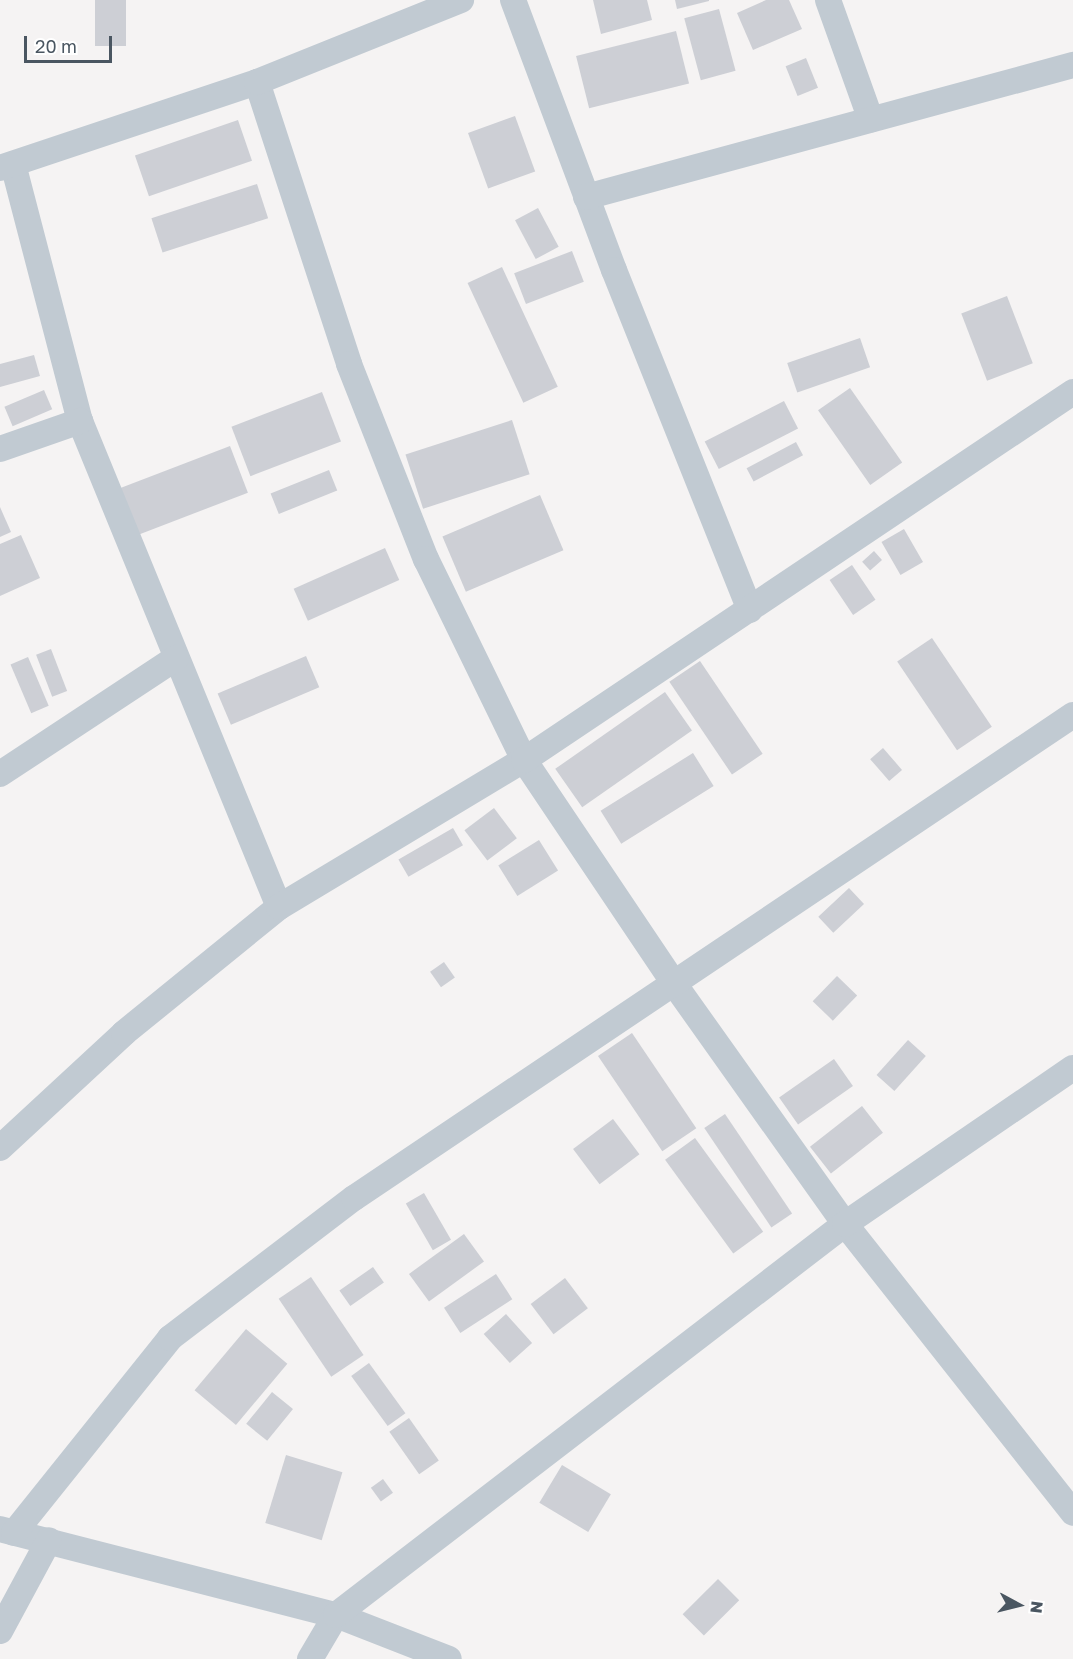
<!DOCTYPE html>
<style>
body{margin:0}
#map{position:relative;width:1073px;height:1659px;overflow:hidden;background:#f5f3f3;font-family:"Golos Text",sans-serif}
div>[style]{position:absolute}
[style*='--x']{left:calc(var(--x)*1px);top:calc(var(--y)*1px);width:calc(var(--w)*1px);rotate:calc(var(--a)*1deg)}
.building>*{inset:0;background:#cdcfd5;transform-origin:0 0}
.street>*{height:26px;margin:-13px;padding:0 13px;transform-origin:13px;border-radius:13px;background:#c1cad2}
span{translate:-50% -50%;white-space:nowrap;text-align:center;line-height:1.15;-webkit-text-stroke:4.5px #fff;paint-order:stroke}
.north{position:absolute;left:989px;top:1575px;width:60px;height:60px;-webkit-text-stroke:4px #fff;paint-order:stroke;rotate:97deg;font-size:16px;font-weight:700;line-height:24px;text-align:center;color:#4a5661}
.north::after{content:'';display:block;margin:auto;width:21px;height:27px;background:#4a5661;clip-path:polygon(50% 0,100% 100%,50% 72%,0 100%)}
.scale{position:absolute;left:24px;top:36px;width:88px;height:27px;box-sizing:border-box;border:3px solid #4a5661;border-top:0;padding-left:8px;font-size:18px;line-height:21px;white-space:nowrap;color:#4a5661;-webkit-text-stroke:4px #fff;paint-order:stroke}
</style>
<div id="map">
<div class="building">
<i style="left:95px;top:0;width:31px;height:46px"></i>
<i style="clip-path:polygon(593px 0,647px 0,652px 20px,601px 34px)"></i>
<i style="clip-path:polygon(675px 0,709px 0,709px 1px,677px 9px)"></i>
<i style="clip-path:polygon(766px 0,789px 0,802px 29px,753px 50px,737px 13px)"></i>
<i style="left:719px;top:9px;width:64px;height:36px;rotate:75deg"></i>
<i style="left:676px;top:31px;width:54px;height:103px;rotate:76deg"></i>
<i style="left:806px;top:58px;width:32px;height:22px;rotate:68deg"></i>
<i style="left:515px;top:116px;width:59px;height:50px;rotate:70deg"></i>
<i style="left:238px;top:120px;width:43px;height:109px;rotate:71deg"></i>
<i style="left:257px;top:184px;width:36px;height:111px;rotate:72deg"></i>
<i style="left:538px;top:208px;width:44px;height:26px;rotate:62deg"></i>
<i style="left:572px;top:251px;width:33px;height:62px;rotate:69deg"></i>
<i style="left:502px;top:267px;width:132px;height:38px;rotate:65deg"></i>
<i style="left:1007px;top:296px;width:72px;height:49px;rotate:69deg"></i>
<i style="left:860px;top:338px;width:31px;height:77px;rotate:71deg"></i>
<i style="clip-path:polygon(34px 355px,40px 376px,0 387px,0 364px)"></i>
<i style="left:850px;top:388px;width:91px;height:39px;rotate:55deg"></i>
<i style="left:44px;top:390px;width:21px;height:43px;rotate:67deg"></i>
<i style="left:322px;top:392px;width:53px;height:97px;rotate:69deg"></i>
<i style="left:784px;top:401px;width:31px;height:89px;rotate:63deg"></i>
<i style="left:512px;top:420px;width:57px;height:112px;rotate:72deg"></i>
<i style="left:796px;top:442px;width:15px;height:56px;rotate:62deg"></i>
<i style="left:230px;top:446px;width:50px;height:118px;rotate:69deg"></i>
<i style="left:329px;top:470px;width:22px;height:63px;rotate:68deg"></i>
<i style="left:540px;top:495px;width:60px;height:106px;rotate:67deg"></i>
<i style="clip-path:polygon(0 507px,11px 532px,0 537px)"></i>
<i style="left:904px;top:529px;width:38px;height:26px;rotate:60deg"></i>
<i style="clip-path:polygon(21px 535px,40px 578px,0 596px,0 544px)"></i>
<i style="left:385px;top:548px;width:35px;height:100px;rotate:66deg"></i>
<i style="left:874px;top:551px;width:12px;height:16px;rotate:48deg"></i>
<i style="left:852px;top:565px;width:42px;height:27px;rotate:56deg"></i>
<i style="left:932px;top:638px;width:107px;height:42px;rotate:56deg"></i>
<i style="left:51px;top:649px;width:45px;height:16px;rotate:69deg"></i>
<i style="left:306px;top:656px;width:34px;height:96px;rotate:67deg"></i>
<i style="left:28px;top:657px;width:53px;height:19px;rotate:67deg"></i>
<i style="left:700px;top:661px;width:112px;height:37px;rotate:56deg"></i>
<i style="left:665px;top:692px;width:47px;height:134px;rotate:55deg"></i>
<i style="left:883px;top:748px;width:29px;height:17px;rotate:49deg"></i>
<i style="left:693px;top:753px;width:39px;height:109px;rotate:58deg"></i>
<i style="left:494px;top:808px;width:38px;height:37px;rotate:53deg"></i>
<i style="left:453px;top:828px;width:20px;height:63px;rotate:60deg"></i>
<i style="left:539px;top:840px;width:36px;height:48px;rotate:58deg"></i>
<i style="left:849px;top:888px;width:22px;height:42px;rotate:47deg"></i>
<i style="left:444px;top:962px;width:19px;height:17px;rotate:55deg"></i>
<i style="left:837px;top:976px;width:28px;height:35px;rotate:44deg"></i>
<i style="left:632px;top:1033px;width:115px;height:41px;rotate:56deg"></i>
<i style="left:908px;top:1040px;width:24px;height:47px;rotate:42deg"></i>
<i style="left:834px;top:1059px;width:33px;height:67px;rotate:55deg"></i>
<i style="left:862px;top:1106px;width:34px;height:66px;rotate:52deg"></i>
<i style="left:725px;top:1114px;width:120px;height:25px;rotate:56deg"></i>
<i style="left:613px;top:1119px;width:44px;height:50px;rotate:53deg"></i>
<i style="left:695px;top:1138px;width:116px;height:37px;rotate:54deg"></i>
<i style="left:424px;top:1193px;width:54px;height:21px;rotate:60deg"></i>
<i style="left:464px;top:1234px;width:34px;height:68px;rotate:54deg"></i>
<i style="left:373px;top:1267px;width:19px;height:41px;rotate:55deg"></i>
<i style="left:496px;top:1274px;width:30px;height:62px;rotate:57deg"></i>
<i style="left:311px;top:1277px;width:94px;height:39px;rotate:56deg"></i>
<i style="left:565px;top:1278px;width:38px;height:43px;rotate:53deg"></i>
<i style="left:506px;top:1314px;width:39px;height:30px;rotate:48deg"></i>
<i style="left:246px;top:1329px;width:54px;height:80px;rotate:40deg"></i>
<i style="left:369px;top:1363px;width:62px;height:22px;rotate:54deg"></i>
<i style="left:272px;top:1392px;width:27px;height:41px;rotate:39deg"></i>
<i style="left:409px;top:1418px;width:52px;height:24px;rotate:55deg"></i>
<i style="left:286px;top:1455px;width:59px;height:71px;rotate:17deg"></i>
<i style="left:562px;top:1465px;width:57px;height:44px;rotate:31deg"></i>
<i style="left:383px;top:1479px;width:17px;height:15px;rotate:54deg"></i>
<i style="left:718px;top:1579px;width:30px;height:50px;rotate:45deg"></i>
</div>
<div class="street">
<i style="--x:513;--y:0;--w:288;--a:69.5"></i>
<i style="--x:614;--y:270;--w:366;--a:68.2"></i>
<i style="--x:828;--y:0;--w:127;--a:70.3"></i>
<i style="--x:257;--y:82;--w:297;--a:71.9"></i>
<i style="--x:349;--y:364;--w:210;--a:68.5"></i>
<i style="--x:426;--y:559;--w:224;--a:64"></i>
<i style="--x:524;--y:760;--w:271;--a:56.1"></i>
<i style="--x:675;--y:985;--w:293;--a:54.6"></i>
<i style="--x:845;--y:1224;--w:368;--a:51.7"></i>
<i style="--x:13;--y:164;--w:266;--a:75.4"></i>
<i style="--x:80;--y:421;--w:525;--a:67.73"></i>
<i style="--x:0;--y:168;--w:271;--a:-18.5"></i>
<i style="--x:257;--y:82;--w:220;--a:-21.9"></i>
<i style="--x:586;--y:197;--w:505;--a:-15.17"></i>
<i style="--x:0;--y:449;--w:85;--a:-19.3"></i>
<i style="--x:0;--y:774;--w:211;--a:-33.4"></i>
<i style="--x:0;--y:1148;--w:169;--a:-42.8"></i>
<i style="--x:124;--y:1033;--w:200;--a:-39.1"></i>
<i style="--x:279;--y:907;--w:286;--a:-31"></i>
<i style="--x:524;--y:760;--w:661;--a:-33.83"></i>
<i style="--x:0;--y:1529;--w:347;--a:14.4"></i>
<i style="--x:336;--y:1615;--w:121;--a:21.3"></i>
<i style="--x:14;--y:1533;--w:250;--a:-51.3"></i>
<i style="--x:170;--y:1338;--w:231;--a:-37.3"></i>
<i style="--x:354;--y:1198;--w:866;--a:-33.89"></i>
<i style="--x:0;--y:1631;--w:103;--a:-61.7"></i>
<i style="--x:310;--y:1659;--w:51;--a:-59.4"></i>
<i style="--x:336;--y:1615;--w:642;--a:-37.53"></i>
<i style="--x:845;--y:1224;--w:276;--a:-34.4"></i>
</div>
<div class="north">N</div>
<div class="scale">20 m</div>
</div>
